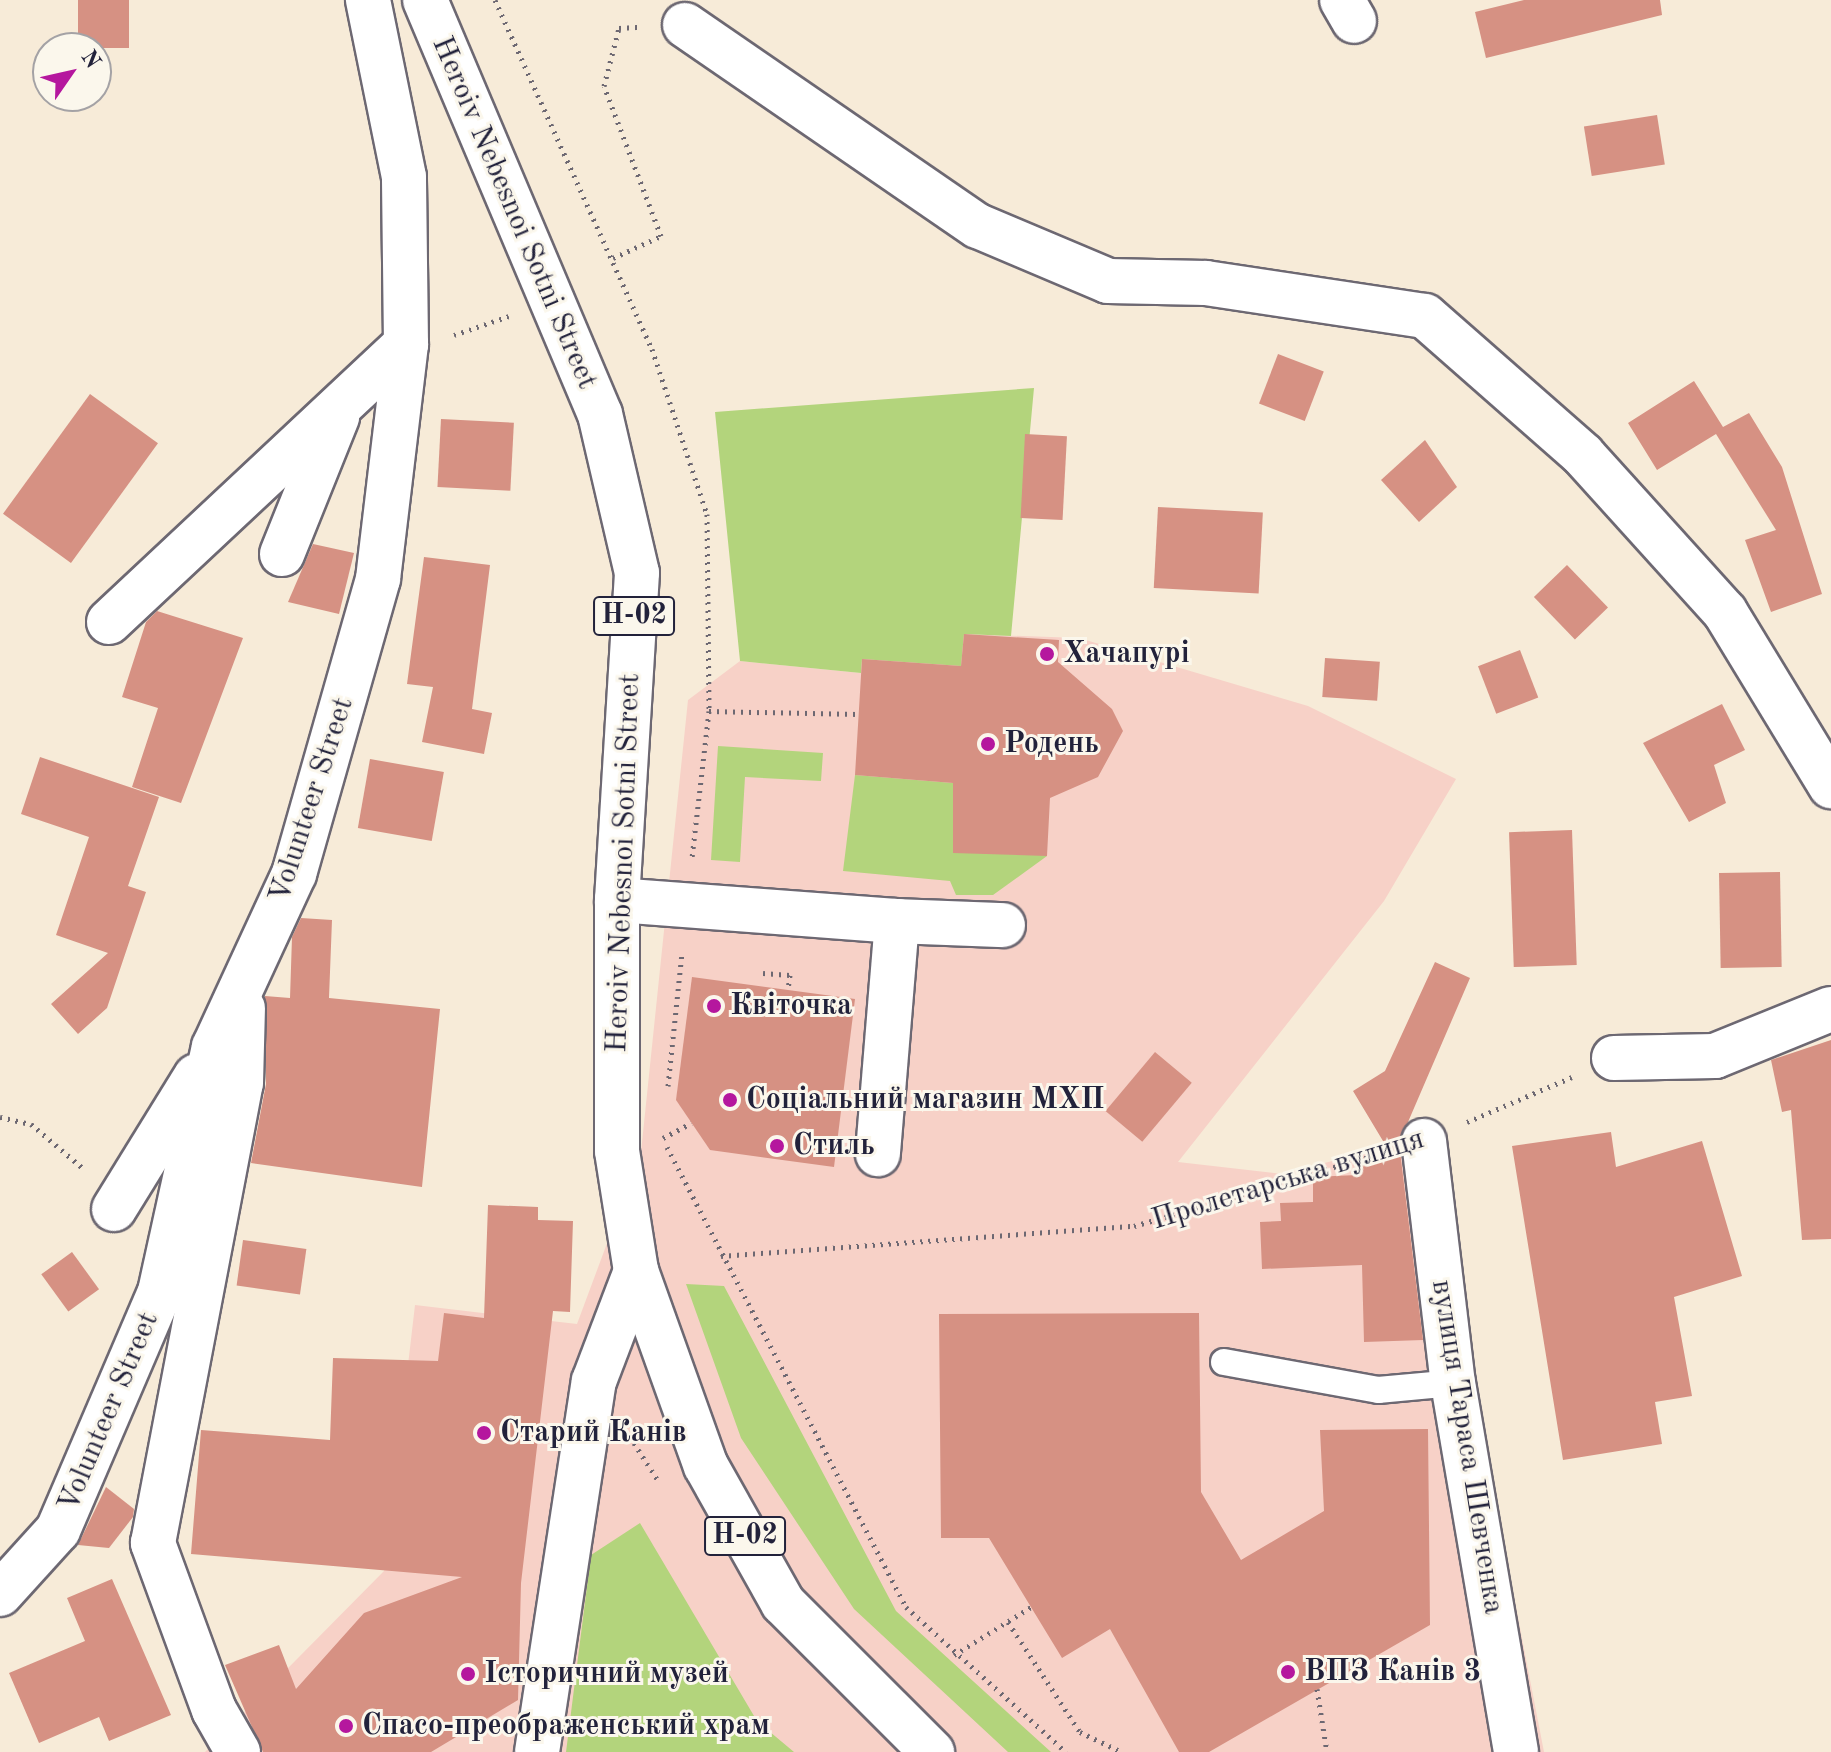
<!DOCTYPE html>
<meta charset="utf-8">
<style>
body{margin:0}
#map{position:relative;width:1831px;height:1752px;overflow:hidden;background:#f7ebd8;font-family:"Old Standard TT",serif}
div>[style]{position:absolute}
[style*='--x']{left:calc(var(--x)*1px);top:calc(var(--y)*1px);width:calc(var(--w)*1px);rotate:calc(var(--a)*1deg)}
.built>*{inset:0;background:#f7d1c7}
.green>*{inset:0;background:#b3d47c}
.building>*{inset:0;background:#d69183;transform-origin:0 0}
.path>*{height:5px;margin-top:-2.5px;transform-origin:0;background:repeating-linear-gradient(90deg,#6d6872 0 2px,transparent 0 8px)}
.roads{filter:drop-shadow(2px 0 #6d6872) drop-shadow(-2px 0 #6d6872) drop-shadow(0 2px #6d6872) drop-shadow(0 -2px #6d6872)}
.lane>*{height:26px;margin:-13px;padding:0 13px;transform-origin:13px;border-radius:13px;background:#fff}
.street>*{height:44px;margin:-22px;padding:0 22px;transform-origin:22px;border-radius:22px;background:#fff}
.primary>*{height:44px;margin:-22px;padding:0 22px;transform-origin:22px;border-radius:22px;background:#fff}
.dots>*{width:22px;height:22px;translate:-50% -50%;box-sizing:border-box;border:4px solid #fbf7ec;border-radius:50%}
span{translate:-50% -50%;white-space:nowrap;text-align:center;line-height:1.15;-webkit-text-stroke:6px #fbf7ec;paint-order:stroke}
.shield-label span{padding:2px 6px;background:#fbf7ec;border:2px solid;border-radius:6px;-webkit-text-stroke-width:0}
.shield-label{font-size:28px;color:#22223b;font-weight:700}
.street-label{font-size:30px;color:#22223b}
.poi-label{font-size:30px;color:#22223b;font-weight:700}
.left{translate:0 -50%;text-align:left}
.north{position:absolute;left:32px;top:32px;width:80px;height:80px;box-sizing:border-box;background:#fbf7ec;border:2px solid #a4a2a5;border-radius:50%;rotate:56deg;font-size:22px;font-weight:700;line-height:32px;text-align:center;color:#22223b}
.north::after{content:'';display:block;margin:auto;width:28px;height:36px;background:#b5179e;clip-path:polygon(50% 0,100% 100%,50% 72%,0 100%)}
</style>
<div id="map">
<div class="built">
<i style="clip-path:polygon(964px 634px,1079px 638px,1308px 706px,1456px 779px,1384px 901px,1178px 1162px,1282px 1174px,1425px 1137px,1544px 1752px,205px 1752px,384px 1571px,415px 1305px,577px 1324px,641px 1152px,688px 700px,740px 661px,861px 673px,862px 659px)"></i>
</div>
<div class="green">
<i style="clip-path:polygon(1034px 388px,1011px 636px,964px 634px,961px 666px,862px 659px,861px 673px,740px 661px,715px 412px)"></i>
<i style="clip-path:polygon(718px 746px,823px 753px,821px 781px,745px 777px,740px 862px,711px 860px)"></i>
<i style="clip-path:polygon(855px 775px,953px 783px,1047px 856px,993px 895px,956px 895px,950px 881px,843px 871px)"></i>
<i style="clip-path:polygon(686px 1284px,724px 1286px,896px 1611px,1051px 1752px,1008px 1752px,854px 1609px,741px 1438px)"></i>
<i style="clip-path:polygon(640px 1523px,757px 1721px,794px 1752px,566px 1752px,591px 1555px)"></i>
</div>
<div class="building">
<i style="left:78px;top:0;width:51px;height:48px"></i>
<i style="clip-path:polygon(1524px 0,1660px 0,1662px 15px,1486px 58px,1475px 12px)"></i>
<i style="left:1657px;top:115px;width:50px;height:74px;rotate:81deg"></i>
<i style="left:1278px;top:354px;width:49px;height:53px;rotate:21deg"></i>
<i style="clip-path:polygon(1694px 381px,1723px 427px,1749px 413px,1782px 467px,1822px 594px,1771px 612px,1745px 540px,1776px 530px,1716px 434px,1657px 470px,1628px 423px)"></i>
<i style="left:90px;top:394px;width:84px;height:148px;rotate:36deg"></i>
<i style="left:441px;top:419px;width:73px;height:68px;rotate:3deg"></i>
<i style="left:1025px;top:434px;width:42px;height:84px;rotate:3deg"></i>
<i style="clip-path:polygon(1425px 440px,1457px 487px,1419px 522px,1381px 480px)"></i>
<i style="left:1158px;top:507px;width:105px;height:81px;rotate:3deg"></i>
<i style="clip-path:polygon(313px 544px,354px 553px,339px 614px,288px 602px)"></i>
<i style="clip-path:polygon(424px 557px,490px 565px,472px 709px,492px 713px,484px 754px,422px 742px,433px 687px,407px 684px)"></i>
<i style="left:1567px;top:565px;width:59px;height:46px;rotate:46deg"></i>
<i style="clip-path:polygon(157px 611px,243px 638px,181px 803px,132px 787px,158px 708px,122px 697px,146px 622px)"></i>
<i style="clip-path:polygon(964px 634px,1059px 640px,1058px 662px,1112px 709px,1123px 731px,1098px 777px,1050px 798px,1047px 856px,953px 853px,953px 783px,855px 775px,862px 659px,961px 666px)"></i>
<i style="left:1520px;top:650px;width:51px;height:45px;rotate:69deg"></i>
<i style="left:1325px;top:658px;width:55px;height:39px;rotate:4deg"></i>
<i style="clip-path:polygon(1722px 704px,1745px 750px,1714px 765px,1726px 803px,1689px 822px,1643px 743px)"></i>
<i style="clip-path:polygon(40px 757px,159px 797px,128px 886px,146px 892px,107px 1008px,78px 1034px,51px 1004px,108px 953px,56px 935px,89px 837px,21px 814px)"></i>
<i style="left:370px;top:759px;width:75px;height:70px;rotate:10deg"></i>
<i style="left:1572px;top:830px;width:135px;height:63px;rotate:88deg"></i>
<i style="left:1780px;top:872px;width:95px;height:61px;rotate:89deg"></i>
<i style="clip-path:polygon(301px 918px,332px 920px,329px 998px,440px 1009px,422px 1187px,251px 1163px,266px 1084px,265px 996px,290px 998px,292px 937px)"></i>
<i style="clip-path:polygon(1435px 962px,1470px 978px,1399px 1143px,1423px 1340px,1364px 1342px,1362px 1265px,1262px 1269px,1260px 1222px,1281px 1221px,1280px 1203px,1313px 1202px,1313px 1177px,1357px 1175px,1356px 1157px,1392px 1156px,1353px 1091px,1385px 1071px)"></i>
<i style="clip-path:polygon(692px 977px,855px 999px,834px 1167px,710px 1150px,676px 1100px)"></i>
<i style="clip-path:polygon(1831px 1040px,1831px 1239px,1802px 1240px,1791px 1110px,1782px 1112px,1771px 1060px)"></i>
<i style="left:1155px;top:1052px;width:48px;height:77px;rotate:40deg"></i>
<i style="clip-path:polygon(1611px 1132px,1616px 1167px,1702px 1141px,1742px 1276px,1674px 1297px,1692px 1396px,1655px 1402px,1662px 1444px,1563px 1460px,1512px 1146px)"></i>
<i style="clip-path:polygon(488px 1205px,538px 1207px,538px 1220px,573px 1221px,570px 1312px,553px 1311px,521px 1583px,518px 1700px,431px 1752px,263px 1752px,225px 1665px,279px 1645px,296px 1689px,364px 1613px,462px 1577px,191px 1554px,201px 1430px,330px 1440px,333px 1358px,438px 1361px,444px 1313px,484px 1318px)"></i>
<i style="left:243px;top:1240px;width:64px;height:46px;rotate:8deg"></i>
<i style="left:72px;top:1252px;width:46px;height:38px;rotate:54deg"></i>
<i style="clip-path:polygon(1199px 1313px,1201px 1492px,1241px 1560px,1324px 1511px,1320px 1430px,1428px 1429px,1430px 1625px,1209px 1752px,1179px 1752px,1110px 1629px,1062px 1658px,989px 1538px,941px 1538px,939px 1314px)"></i>
<i style="clip-path:polygon(106px 1487px,134px 1509px,133px 1517px,109px 1548px,78px 1545px)"></i>
<i style="clip-path:polygon(112px 1579px,171px 1715px,109px 1741px,99px 1717px,39px 1743px,9px 1673px,85px 1641px,67px 1598px)"></i>
</div>
<div class="path">
<i style="--x:495;--y:0;--w:383;--a:65.8"></i>
<i style="--x:652;--y:349;--w:174;--a:71.6"></i>
<i style="--x:707;--y:514;--w:197;--a:89.4"></i>
<i style="--x:709;--y:711;--w:149;--a:96.6"></i>
<i style="--x:613;--y:258;--w:53;--a:-24.6"></i>
<i style="--x:661;--y:236;--w:160;--a:-110.8"></i>
<i style="--x:604;--y:86;--w:60;--a:-75.5"></i>
<i style="--x:619;--y:28;--w:22;--a:-3"></i>
<i style="--x:454;--y:335;--w:58;--a:-19.1"></i>
<i style="--x:709;--y:711;--w:149;--a:1.2"></i>
<i style="--x:763;--y:973;--w:27;--a:4"></i>
<i style="--x:790;--y:975;--w:15;--a:98"></i>
<i style="--x:668;--y:1086;--w:134;--a:-84"></i>
<i style="--x:0;--y:1117;--w:32;--a:13"></i>
<i style="--x:31;--y:1124;--w:71;--a:40.4"></i>
<i style="--x:1467;--y:1122;--w:114;--a:-23.2"></i>
<i style="--x:663;--y:1138;--w:32;--a:-28"></i>
<i style="--x:667;--y:1147;--w:518;--a:62.55"></i>
<i style="--x:906;--y:1607;--w:216;--a:42.2"></i>
<i style="--x:721;--y:1256;--w:414;--a:-4.2"></i>
<i style="--x:1134;--y:1226;--w:255;--a:-16.4"></i>
<i style="--x:634;--y:1443;--w:43;--a:57.4"></i>
<i style="--x:1008;--y:1622;--w:131;--a:56.8"></i>
<i style="--x:1080;--y:1732;--w:47;--a:25.5"></i>
<i style="--x:954;--y:1655;--w:91;--a:-31.9"></i>
<i style="--x:1317;--y:1689;--w:64;--a:81"></i>
</div>
<div class="roads">
<div class="lane">
<i style="--x:1224;--y:1362;--w:157;--a:10.3"></i>
<i style="--x:1378;--y:1390;--w:75;--a:-5.3"></i>
</div>
<div class="street">
<i style="--x:1342;--y:0;--w:24;--a:60"></i>
<i style="--x:685;--y:25;--w:355;--a:34.5"></i>
<i style="--x:978;--y:226;--w:141;--a:22.9"></i>
<i style="--x:1108;--y:281;--w:98;--a:1.2"></i>
<i style="--x:1206;--y:283;--w:221;--a:8.6"></i>
<i style="--x:1425;--y:316;--w:210;--a:41.3"></i>
<i style="--x:1583;--y:455;--w:212;--a:47.9"></i>
<i style="--x:1725;--y:612;--w:204;--a:58.7"></i>
<i style="--x:282;--y:554;--w:148;--a:-68.1"></i>
<i style="--x:109;--y:622;--w:407;--a:-43.1"></i>
<i style="--x:617;--y:900;--w:281;--a:4.3"></i>
<i style="--x:897;--y:921;--w:234;--a:94.7"></i>
<i style="--x:897;--y:921;--w:106;--a:2.2"></i>
<i style="--x:1614;--y:1058;--w:101;--a:-1.1"></i>
<i style="--x:1715;--y:1056;--w:125;--a:-22.1"></i>
<i style="--x:1424;--y:1141;--w:244;--a:83.2"></i>
<i style="--x:1453;--y:1383;--w:374;--a:80.3"></i>
<i style="--x:114;--y:1209;--w:156;--a:-58.3"></i>
<i style="--x:0;--y:1594;--w:86;--a:-47.8"></i>
<i style="--x:58;--y:1530;--w:259;--a:-66.8"></i>
<i style="--x:160;--y:1292;--w:251;--a:-77.6"></i>
<i style="--x:214;--y:1047;--w:191;--a:-65.2"></i>
<i style="--x:294;--y:874;--w:307;--a:-74.1"></i>
<i style="--x:378;--y:579;--w:237;--a:-83.2"></i>
<i style="--x:406;--y:344;--w:167;--a:-90.7"></i>
<i style="--x:404;--y:177;--w:181;--a:-101.5"></i>
<i style="--x:238;--y:1752;--w:48;--a:-119.7"></i>
<i style="--x:214;--y:1710;--w:178;--a:-110.1"></i>
<i style="--x:153;--y:1543;--w:468;--a:-79.2"></i>
<i style="--x:241;--y:1083;--w:75;--a:-88.5"></i>
<i style="--x:537;--y:1752;--w:375;--a:-81.3"></i>
<i style="--x:594;--y:1381;--w:118;--a:-69.1"></i>
</div>
<div class="primary">
<i style="--x:425;--y:0;--w:449;--a:67.1"></i>
<i style="--x:600;--y:414;--w:163;--a:76.9"></i>
<i style="--x:637;--y:573;--w:328;--a:93.5"></i>
<i style="--x:617;--y:900;--w:251;--a:90"></i>
<i style="--x:617;--y:1151;--w:121;--a:81"></i>
<i style="--x:636;--y:1271;--w:207;--a:70.3"></i>
<i style="--x:706;--y:1466;--w:157;--a:60.7"></i>
<i style="--x:783;--y:1603;--w:211;--a:45"></i>
</div>
</div>
<div class="dots">
<i style="left:1047px;top:654px;background:#b5179e"></i>
<i style="left:988px;top:744px;background:#b5179e"></i>
<i style="left:714px;top:1006px;background:#b5179e"></i>
<i style="left:730px;top:1100px;background:#b5179e"></i>
<i style="left:777px;top:1146px;background:#b5179e"></i>
<i style="left:484px;top:1433px;background:#b5179e"></i>
<i style="left:1288px;top:1672px;background:#b5179e"></i>
<i style="left:468px;top:1674px;background:#b5179e"></i>
<i style="left:346px;top:1726px;background:#b5179e"></i>
</div>
<div class="shield-label">
<span style="left:634px;top:616px">Н-02</span>
<span style="left:745px;top:1536px">Н-02</span>
</div>
<div class="street-label">
<span style="left:514px;top:213px;rotate:67deg">Heroiv Nebesnoi Sotni Street</span>
<span style="left:312px;top:800px;rotate:-72deg">Volunteer Street</span>
<span style="left:624px;top:863px;rotate:-88deg">Heroiv Nebesnoi Sotni Street</span>
<span style="left:1288px;top:1180px;rotate:-17deg">Пролетарська вулиця</span>
<span style="left:109px;top:1412px;rotate:-67deg">Volunteer Street</span>
<span style="left:1467px;top:1447px;rotate:81deg">вулиця Тараса Шевченка</span>
</div>
<div class="poi-label">
<span class="left" style="left:1063px;top:654px">Хачапурі</span>
<span class="left" style="left:1004px;top:744px">Родень</span>
<span class="left" style="left:730px;top:1006px">Квіточка</span>
<span class="left" style="left:746px;top:1100px">Соціальний магазин МХП</span>
<span class="left" style="left:793px;top:1146px">Стиль</span>
<span class="left" style="left:500px;top:1433px">Старий Канів</span>
<span class="left" style="left:1304px;top:1672px">ВПЗ Канів 3</span>
<span class="left" style="left:484px;top:1674px">Історичний музей</span>
<span class="left" style="left:362px;top:1726px">Спасо-преображенський храм</span>
</div>
<div class="north">N</div>
</div>
